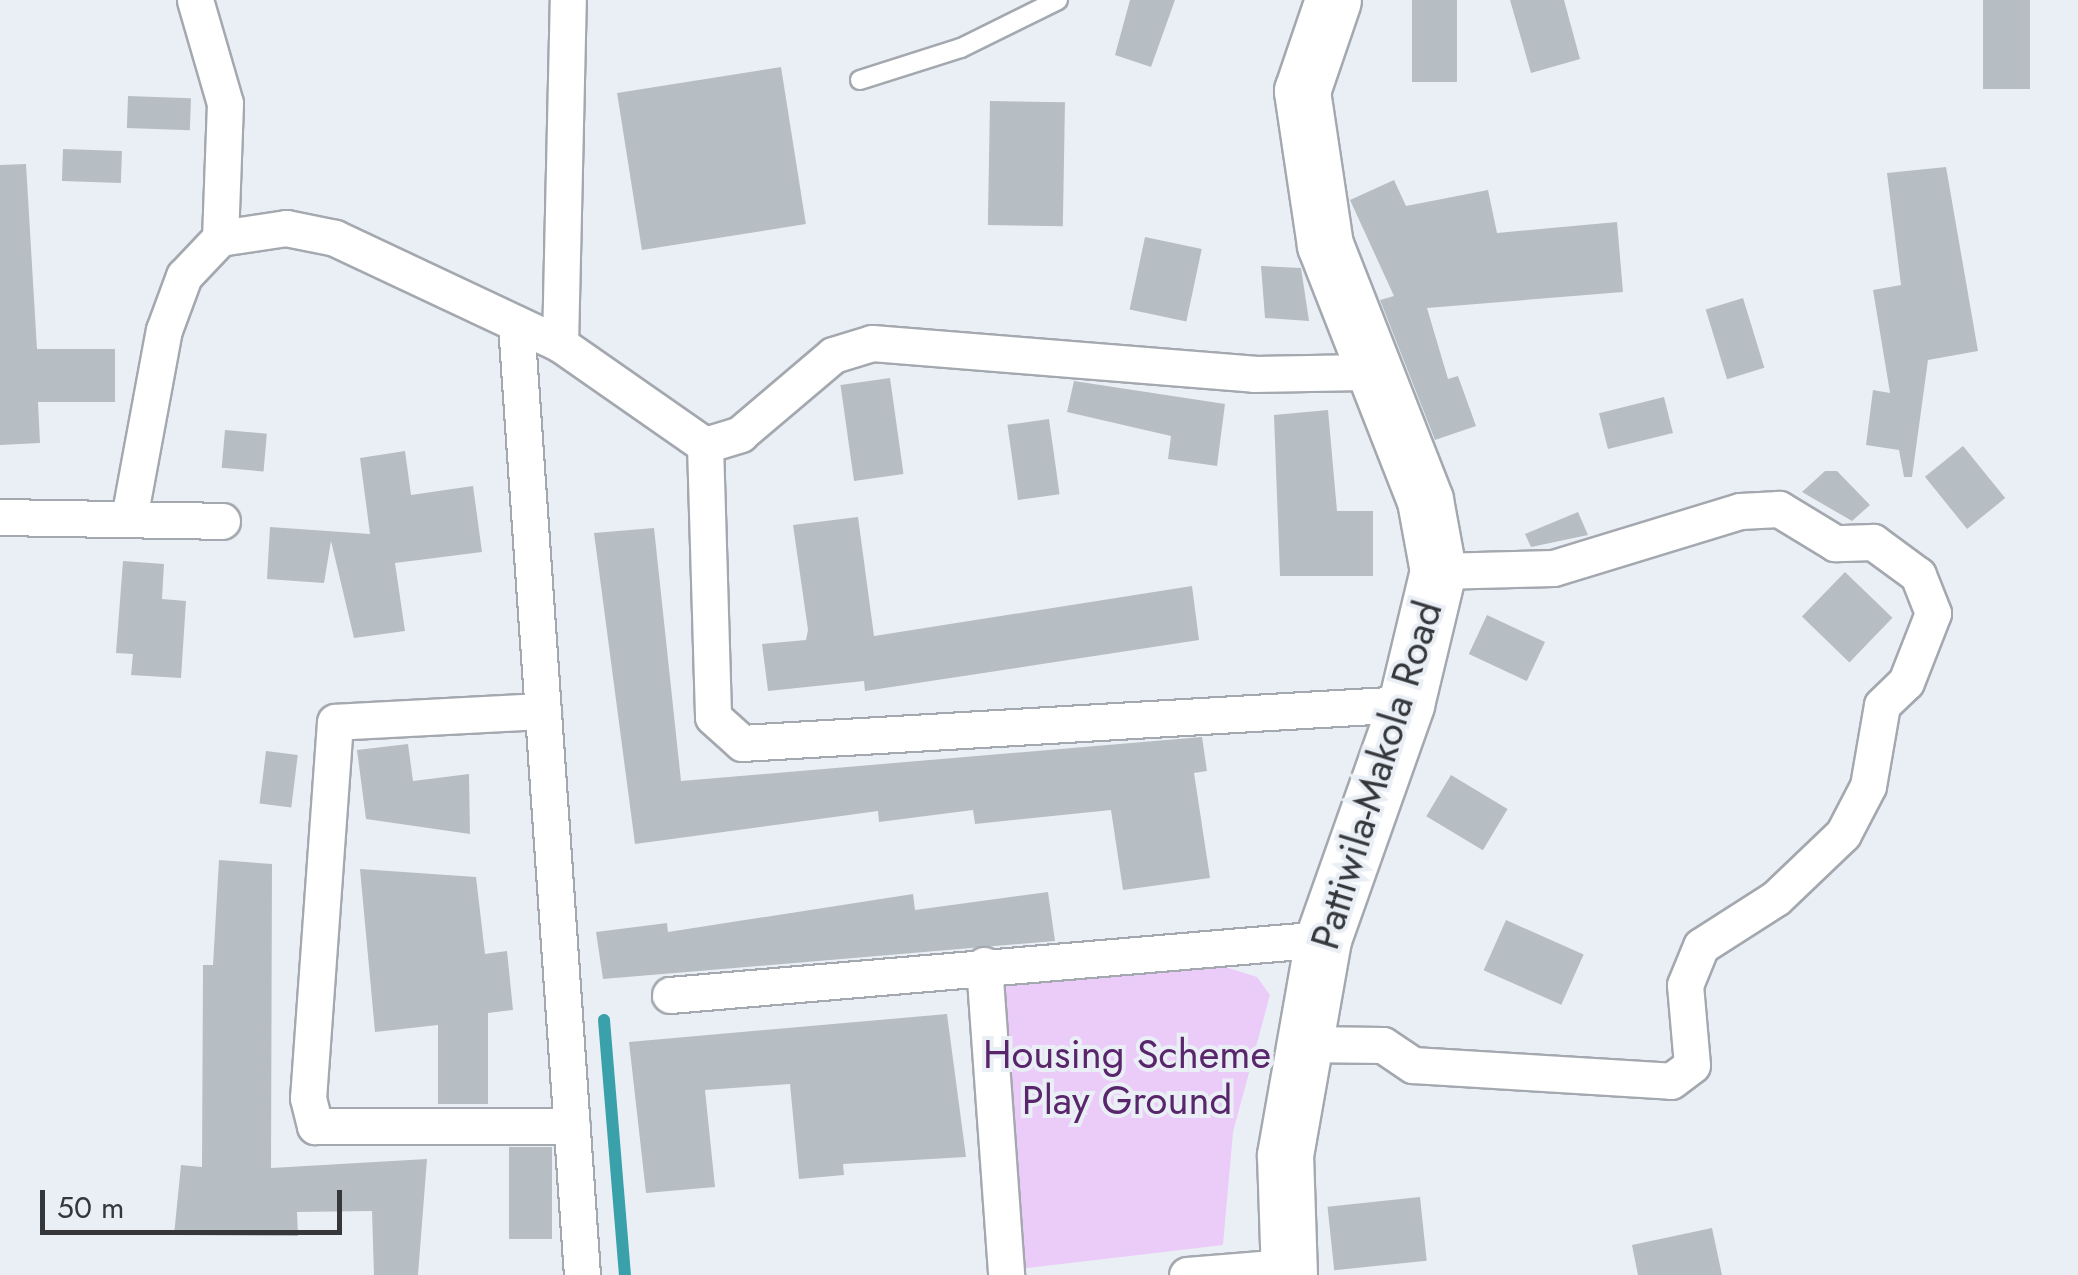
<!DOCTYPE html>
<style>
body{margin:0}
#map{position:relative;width:2078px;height:1275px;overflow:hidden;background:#eaeff6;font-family:Jost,sans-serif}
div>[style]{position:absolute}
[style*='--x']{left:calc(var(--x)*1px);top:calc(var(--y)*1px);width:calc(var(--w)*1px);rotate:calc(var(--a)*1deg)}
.green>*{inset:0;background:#ebccf8}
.stream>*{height:12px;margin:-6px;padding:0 6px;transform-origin:6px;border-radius:6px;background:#3aa1aa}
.building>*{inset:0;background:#b6bec3;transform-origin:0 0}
.roads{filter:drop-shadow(2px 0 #a4a8af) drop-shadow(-2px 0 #a4a8af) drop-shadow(0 2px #a4a8af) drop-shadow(0 -2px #a4a8af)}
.lane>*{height:18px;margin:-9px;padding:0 9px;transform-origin:9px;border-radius:9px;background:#fff}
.street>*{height:35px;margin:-17.5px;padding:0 17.5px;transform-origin:17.5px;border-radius:17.5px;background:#fff}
.primary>*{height:55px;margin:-27.5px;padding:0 27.5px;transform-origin:27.5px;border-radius:27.5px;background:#fff}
span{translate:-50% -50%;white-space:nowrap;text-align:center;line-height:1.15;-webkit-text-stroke:8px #eaeff6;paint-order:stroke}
.street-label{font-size:40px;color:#35373a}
.park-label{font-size:40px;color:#59266c}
.scale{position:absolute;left:40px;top:1190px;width:302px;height:45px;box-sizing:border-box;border:5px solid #35373a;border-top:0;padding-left:12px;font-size:30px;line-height:35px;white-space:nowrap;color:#35373a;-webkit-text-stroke:8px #eaeff6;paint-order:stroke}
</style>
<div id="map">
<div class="green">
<i style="clip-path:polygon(1206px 961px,1257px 977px,1270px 995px,1233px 1132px,1223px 1245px,1019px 1269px,1005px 979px)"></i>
</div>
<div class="stream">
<i style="--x:604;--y:1020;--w:256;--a:85.3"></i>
</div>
<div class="building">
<i style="clip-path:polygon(1130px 0,1175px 0,1151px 67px,1115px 55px)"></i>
<i style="left:1412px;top:0;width:45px;height:82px"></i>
<i style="clip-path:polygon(1510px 0,1564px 0,1580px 59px,1531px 73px)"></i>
<i style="left:1983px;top:0;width:47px;height:89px"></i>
<i style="left:781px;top:67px;width:159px;height:166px;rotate:81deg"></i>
<i style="left:128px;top:96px;width:63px;height:32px;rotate:2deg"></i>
<i style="left:990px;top:101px;width:75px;height:124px;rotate:1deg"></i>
<i style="left:63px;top:149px;width:59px;height:32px;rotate:2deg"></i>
<i style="clip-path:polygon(26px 164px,37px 349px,115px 349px,115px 402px,38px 402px,40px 443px,0 445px,0 165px)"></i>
<i style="clip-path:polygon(1946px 167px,1978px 351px,1928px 360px,1912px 477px,1904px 477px,1899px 450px,1866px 445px,1873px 390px,1890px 393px,1873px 290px,1901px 285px,1887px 173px)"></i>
<i style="clip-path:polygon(1394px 180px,1406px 206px,1488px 190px,1497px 233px,1617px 222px,1623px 292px,1427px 308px,1448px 379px,1458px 376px,1476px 426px,1435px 440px,1380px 300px,1394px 296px,1350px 200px)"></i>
<i style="left:1145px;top:237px;width:58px;height:74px;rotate:12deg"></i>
<i style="clip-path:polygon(1261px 266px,1301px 268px,1309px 321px,1265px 318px)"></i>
<i style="left:1743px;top:298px;width:73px;height:39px;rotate:73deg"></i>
<i style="left:890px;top:378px;width:97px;height:50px;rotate:82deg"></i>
<i style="clip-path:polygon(1074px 381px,1225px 404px,1217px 466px,1168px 459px,1171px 436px,1067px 412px)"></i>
<i style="left:1664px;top:397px;width:37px;height:67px;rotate:76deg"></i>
<i style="clip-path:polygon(1328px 410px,1337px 511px,1373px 511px,1373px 576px,1280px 576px,1274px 415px)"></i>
<i style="left:1049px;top:419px;width:76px;height:42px;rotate:82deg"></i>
<i style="left:225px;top:430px;width:42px;height:38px;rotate:5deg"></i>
<i style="left:1963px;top:446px;width:67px;height:49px;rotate:51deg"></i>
<i style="clip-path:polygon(405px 451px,411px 495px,473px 486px,482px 552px,395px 563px,405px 631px,354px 638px,331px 541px,324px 583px,267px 579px,270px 527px,370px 534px,360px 458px)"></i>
<i style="clip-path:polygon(1825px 471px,1837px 471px,1870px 505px,1852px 521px,1802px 492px)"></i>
<i style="clip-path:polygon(1578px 512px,1588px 535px,1531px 547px,1525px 534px)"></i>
<i style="clip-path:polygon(858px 517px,874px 636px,1192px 586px,1199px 640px,865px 691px,864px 681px,768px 691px,762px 644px,806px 640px,808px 630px,793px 525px)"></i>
<i style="clip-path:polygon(654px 528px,681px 781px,1202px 737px,1207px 771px,1194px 773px,1210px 878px,1123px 890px,1111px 810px,975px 824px,973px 810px,879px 822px,878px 811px,635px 844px,594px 533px)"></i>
<i style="clip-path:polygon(123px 561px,164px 564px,162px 599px,186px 601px,181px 678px,131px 675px,133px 654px,116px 653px)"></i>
<i style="left:1845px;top:572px;width:66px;height:62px;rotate:44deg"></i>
<i style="left:1487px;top:615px;width:64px;height:43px;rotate:25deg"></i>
<i style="clip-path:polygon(408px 744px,413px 781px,469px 774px,470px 834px,366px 819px,357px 750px)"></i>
<i style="left:266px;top:751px;width:32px;height:53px;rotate:7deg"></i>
<i style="left:1451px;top:775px;width:66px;height:48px;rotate:31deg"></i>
<i style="clip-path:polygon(219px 860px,272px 864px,271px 1168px,427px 1159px,418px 1275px,374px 1275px,372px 1211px,297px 1212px,298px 1236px,174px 1235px,181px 1165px,202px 1167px,203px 965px,213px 965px)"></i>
<i style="clip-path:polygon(360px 869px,476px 877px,485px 954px,507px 951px,513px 1010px,488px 1013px,488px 1104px,438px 1104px,438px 1025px,375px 1032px)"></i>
<i style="clip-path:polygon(1048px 892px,1055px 941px,603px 979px,596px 932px,667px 923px,668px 932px,913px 894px,915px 910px)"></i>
<i style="left:1506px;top:920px;width:85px;height:55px;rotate:24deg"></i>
<i style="clip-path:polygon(947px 1014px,966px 1157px,843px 1164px,844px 1175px,799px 1179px,790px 1084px,705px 1090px,715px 1187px,646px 1193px,629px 1042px)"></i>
<i style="left:509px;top:1147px;width:43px;height:92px"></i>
<i style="left:1420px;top:1197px;width:64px;height:93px;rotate:84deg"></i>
<i style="clip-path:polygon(1712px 1228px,1722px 1275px,1638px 1275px,1632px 1245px)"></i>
</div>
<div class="roads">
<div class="lane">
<i style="--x:860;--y:80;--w:106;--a:-17.6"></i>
<i style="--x:961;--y:48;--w:108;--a:-26.3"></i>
</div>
<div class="street">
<i style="--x:195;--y:0;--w:107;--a:73.8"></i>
<i style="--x:225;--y:103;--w:135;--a:92.1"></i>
<i style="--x:516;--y:324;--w:953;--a:86.03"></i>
<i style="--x:560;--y:344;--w:344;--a:-88.7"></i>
<i style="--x:705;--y:445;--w:272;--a:88.3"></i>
<i style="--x:713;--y:717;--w:39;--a:42"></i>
<i style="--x:742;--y:743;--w:665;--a:-3.36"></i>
<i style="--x:0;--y:517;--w:222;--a:1"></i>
<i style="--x:129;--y:518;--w:191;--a:-79.5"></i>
<i style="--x:164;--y:330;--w:58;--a:-69.7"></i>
<i style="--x:184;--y:276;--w:52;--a:-46.5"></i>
<i style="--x:220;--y:238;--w:67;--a:-8.6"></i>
<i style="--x:286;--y:228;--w:50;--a:11.5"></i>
<i style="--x:335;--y:238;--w:249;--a:25.2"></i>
<i style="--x:560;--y:344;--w:177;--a:34.9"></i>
<i style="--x:705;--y:445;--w:37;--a:-17"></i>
<i style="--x:740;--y:434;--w:122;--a:-40.3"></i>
<i style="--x:833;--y:355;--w:41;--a:-17.1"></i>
<i style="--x:872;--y:343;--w:383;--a:4.6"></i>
<i style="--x:1254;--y:374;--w:120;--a:-1"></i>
<i style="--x:543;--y:711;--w:208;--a:177"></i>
<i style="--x:335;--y:722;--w:377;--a:94.1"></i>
<i style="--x:308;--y:1098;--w:29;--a:76"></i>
<i style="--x:315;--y:1126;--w:257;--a:0"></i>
<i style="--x:984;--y:965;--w:311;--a:85.9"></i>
<i style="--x:670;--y:995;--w:655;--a:-4.9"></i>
<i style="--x:1302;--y:1044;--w:81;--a:0.7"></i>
<i style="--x:1383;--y:1045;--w:36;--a:34"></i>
<i style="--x:1413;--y:1065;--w:258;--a:3.5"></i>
<i style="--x:1671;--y:1081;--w:26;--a:-37"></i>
<i style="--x:1692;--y:1065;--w:80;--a:-95"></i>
<i style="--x:1685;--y:985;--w:42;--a:-67.7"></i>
<i style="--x:1701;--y:946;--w:89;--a:-32.6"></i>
<i style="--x:1776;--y:898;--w:93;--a:-43.7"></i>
<i style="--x:1843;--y:834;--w:54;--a:-62.5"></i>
<i style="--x:1868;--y:786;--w:82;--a:-80.2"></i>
<i style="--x:1882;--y:705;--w:33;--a:-44"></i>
<i style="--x:1906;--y:682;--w:74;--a:-68.6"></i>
<i style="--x:1933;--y:613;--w:41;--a:-111.5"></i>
<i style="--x:1918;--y:575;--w:56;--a:-143.7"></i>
<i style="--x:1873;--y:542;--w:38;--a:178"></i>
<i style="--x:1835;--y:543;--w:66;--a:-148.7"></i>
<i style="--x:1779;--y:509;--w:39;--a:177"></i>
<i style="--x:1740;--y:511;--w:195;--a:163"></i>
<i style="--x:1553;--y:568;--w:115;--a:178.5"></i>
<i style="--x:1187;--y:1275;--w:99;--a:-4.6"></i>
</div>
<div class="primary">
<i style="--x:1289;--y:1275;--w:120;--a:-91.9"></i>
<i style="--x:1285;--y:1155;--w:219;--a:-80"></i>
<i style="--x:1323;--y:939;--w:249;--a:-70.5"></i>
<i style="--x:1406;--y:704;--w:137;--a:-76.5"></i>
<i style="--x:1438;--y:571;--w:72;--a:-100.4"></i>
<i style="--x:1425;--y:500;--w:274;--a:-111.4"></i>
<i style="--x:1325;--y:245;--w:156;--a:-98.5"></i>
<i style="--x:1302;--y:91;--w:96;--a:-71.2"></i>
</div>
</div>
<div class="street-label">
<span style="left:1376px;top:775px;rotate:-73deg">Pattiwila-Makola Road</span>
</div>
<div class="park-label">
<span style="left:1127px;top:1077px">Housing Scheme<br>Play Ground</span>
</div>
<div class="scale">50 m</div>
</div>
